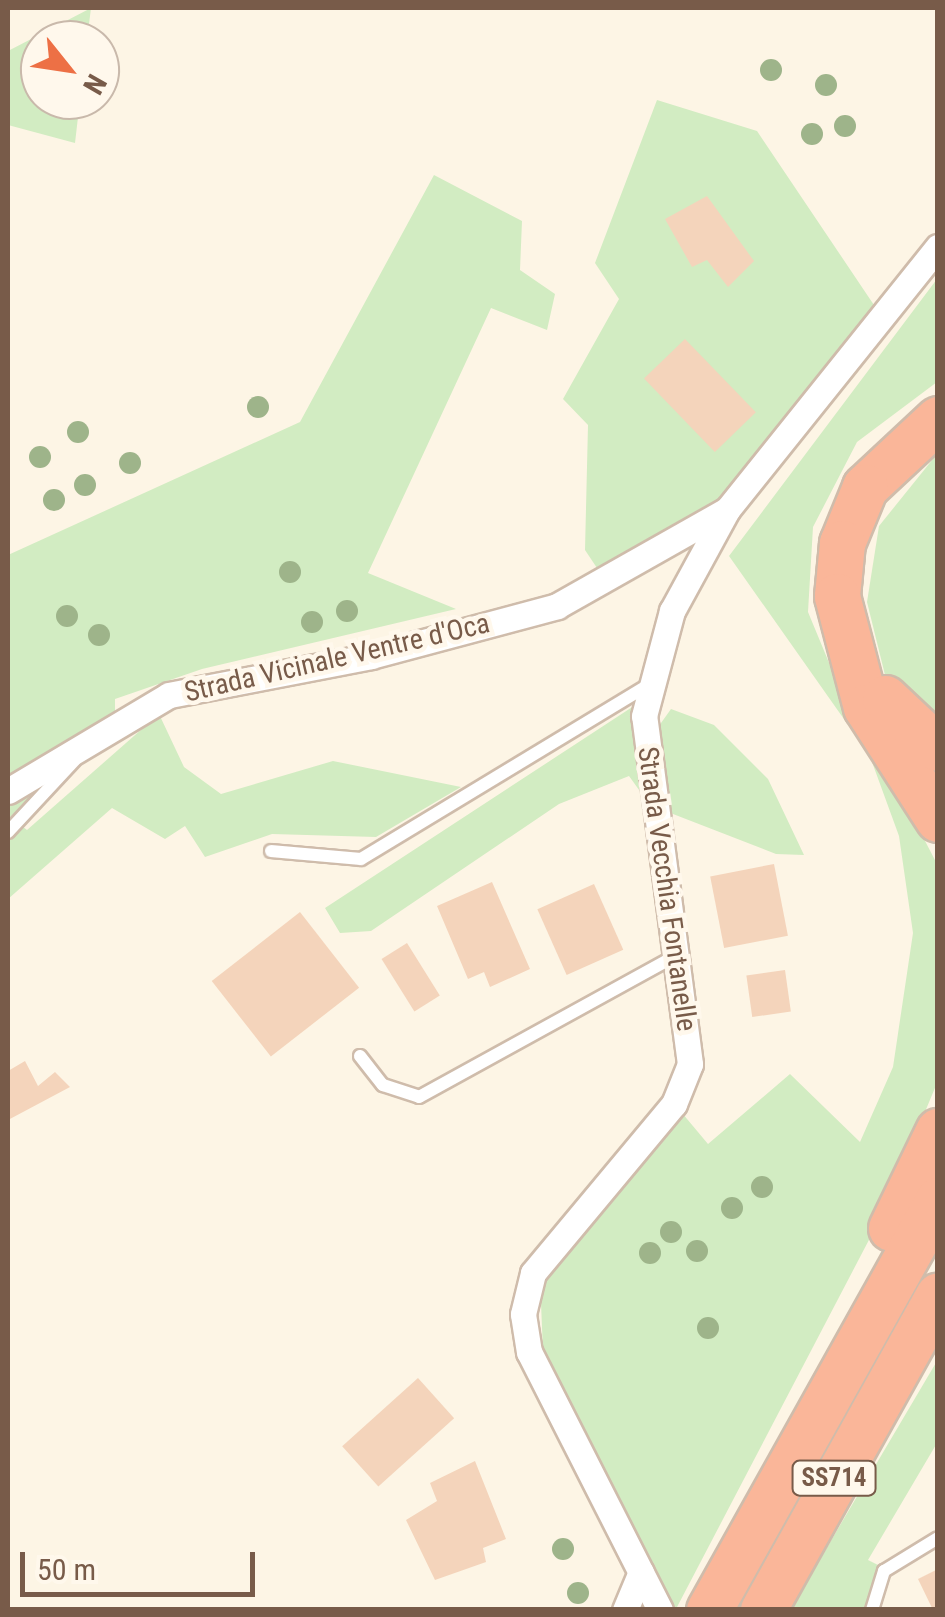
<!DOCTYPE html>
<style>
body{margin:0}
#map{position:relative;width:945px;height:1617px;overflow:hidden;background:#fdf5e5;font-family:"Roboto Condensed",sans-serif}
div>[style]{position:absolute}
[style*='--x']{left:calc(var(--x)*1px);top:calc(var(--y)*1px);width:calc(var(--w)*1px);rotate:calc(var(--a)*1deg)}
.green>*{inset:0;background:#d2ecc2}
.building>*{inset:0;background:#f4d4bb;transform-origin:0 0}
.roads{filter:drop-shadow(2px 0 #cfbcab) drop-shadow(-2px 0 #cfbcab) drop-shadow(0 2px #cfbcab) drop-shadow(0 -2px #cfbcab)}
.lane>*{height:12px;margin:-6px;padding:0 6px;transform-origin:6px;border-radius:6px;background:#fff}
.street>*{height:25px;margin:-12.5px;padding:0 12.5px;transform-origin:12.5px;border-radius:12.5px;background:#fff}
.highway>*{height:45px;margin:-22.5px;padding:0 22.5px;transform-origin:22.5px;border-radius:22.5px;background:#fab699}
.trees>*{width:22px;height:22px;margin:-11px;border-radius:50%;background:#9eb48a}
span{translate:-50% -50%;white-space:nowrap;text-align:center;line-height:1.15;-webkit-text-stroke:9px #fff8ec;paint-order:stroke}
.shield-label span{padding:2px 8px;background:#fff8ec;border:2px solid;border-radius:8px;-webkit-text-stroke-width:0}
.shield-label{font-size:25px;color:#785b49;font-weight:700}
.street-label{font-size:28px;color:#785b49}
.frame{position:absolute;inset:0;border:10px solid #785b49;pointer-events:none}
.north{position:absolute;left:20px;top:20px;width:100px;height:100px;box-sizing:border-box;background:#fff8ec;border:2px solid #c9b9ab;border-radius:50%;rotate:120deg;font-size:28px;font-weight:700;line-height:40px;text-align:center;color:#785b49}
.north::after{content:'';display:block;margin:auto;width:35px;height:45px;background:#ed7045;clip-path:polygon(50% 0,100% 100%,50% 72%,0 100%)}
.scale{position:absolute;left:20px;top:1552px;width:235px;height:45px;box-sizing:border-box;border:5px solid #785b49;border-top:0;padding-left:12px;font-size:30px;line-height:35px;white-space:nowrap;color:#785b49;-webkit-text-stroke:8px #fff8ec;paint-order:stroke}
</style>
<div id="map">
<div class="green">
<i style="clip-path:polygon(91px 8px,87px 40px,40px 40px,40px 100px,80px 100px,75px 143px,8px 125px,8px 51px)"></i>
<i style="clip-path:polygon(657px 100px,757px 131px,880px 314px,733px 498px,601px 574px,585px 550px,588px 425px,563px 399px,619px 299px,595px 263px)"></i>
<i style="clip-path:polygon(434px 175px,522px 221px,520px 270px,555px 294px,547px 330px,491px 308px,368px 573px,456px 609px,202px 669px,115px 699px,115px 721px,10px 817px,27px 830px,159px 714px,184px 767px,221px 794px,333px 761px,461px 787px,376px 837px,272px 834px,205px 857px,185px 826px,165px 839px,112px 808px,8px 899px,8px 555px,300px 422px)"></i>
<i style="clip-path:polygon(937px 279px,937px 382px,857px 442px,813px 527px,808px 612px,854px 723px,846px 722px,729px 556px)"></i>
<i style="clip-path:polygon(937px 454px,937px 732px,886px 679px,867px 602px,879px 526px)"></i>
<i style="clip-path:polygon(643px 700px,646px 744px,671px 709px,714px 725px,768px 779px,804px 855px,776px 854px,673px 814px,647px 801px,629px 776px,559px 804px,371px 931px,340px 933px,325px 908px)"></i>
<i style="clip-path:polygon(882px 758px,937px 864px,937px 1083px,882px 1215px,676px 1609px,544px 1376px,540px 1279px,677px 1107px,708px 1144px,790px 1074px,860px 1142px,893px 1067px,913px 933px,899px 836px,872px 762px)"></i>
<i style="clip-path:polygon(937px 1361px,937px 1443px,868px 1560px,884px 1568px,867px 1609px,790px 1610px)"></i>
</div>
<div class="building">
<i style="clip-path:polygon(707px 196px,754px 261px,728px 287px,707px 260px,692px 267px,665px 219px)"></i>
<i style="left:685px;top:339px;width:102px;height:57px;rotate:46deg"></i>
<i style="left:774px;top:864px;width:73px;height:65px;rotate:79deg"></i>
<i style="clip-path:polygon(492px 882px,530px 969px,490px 987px,484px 972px,468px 979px,437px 906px)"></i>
<i style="left:594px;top:884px;width:72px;height:62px;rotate:66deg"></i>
<i style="left:300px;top:912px;width:96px;height:112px;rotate:52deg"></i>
<i style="left:407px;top:943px;width:62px;height:30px;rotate:58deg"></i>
<i style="left:785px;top:970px;width:42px;height:39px;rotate:82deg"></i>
<i style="clip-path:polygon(25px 1061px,38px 1086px,55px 1072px,70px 1087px,8px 1120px,8px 1071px)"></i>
<i style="left:418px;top:1378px;width:54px;height:102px;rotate:48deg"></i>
<i style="clip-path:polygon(475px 1461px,506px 1539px,483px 1548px,486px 1562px,435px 1580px,406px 1520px,437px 1501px,430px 1483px)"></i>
<i style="clip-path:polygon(938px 1569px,938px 1610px,933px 1610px,918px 1579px)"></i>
</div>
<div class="roads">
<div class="lane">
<i style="--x:8;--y:832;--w:98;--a:-47.1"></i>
<i style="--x:271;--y:851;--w:90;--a:5.1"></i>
<i style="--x:361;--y:859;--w:338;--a:-31.2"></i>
<i style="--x:360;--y:1056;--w:37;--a:52"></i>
<i style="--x:383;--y:1085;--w:38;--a:18"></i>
<i style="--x:419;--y:1097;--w:294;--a:-28.8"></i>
<i style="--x:872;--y:1610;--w:41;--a:-72.9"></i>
<i style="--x:884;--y:1571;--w:63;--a:-31.4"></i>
</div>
<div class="street">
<i style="--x:8;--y:791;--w:187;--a:-30.8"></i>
<i style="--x:169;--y:695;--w:206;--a:-10.9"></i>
<i style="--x:371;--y:656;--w:193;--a:-15"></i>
<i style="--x:557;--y:606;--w:195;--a:-29.5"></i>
<i style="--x:625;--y:1610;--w:41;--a:-67.2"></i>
<i style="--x:660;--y:1610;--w:289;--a:-116.9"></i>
<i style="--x:529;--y:1352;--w:38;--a:-99"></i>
<i style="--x:523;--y:1314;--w:42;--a:-76.3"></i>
<i style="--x:533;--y:1273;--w:220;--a:-50.2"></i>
<i style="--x:674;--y:1104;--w:43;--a:-68.2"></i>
<i style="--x:690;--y:1064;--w:351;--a:-97.5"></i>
<i style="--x:644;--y:716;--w:109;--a:-75.1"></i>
<i style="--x:672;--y:611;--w:115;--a:-61.4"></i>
<i style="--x:727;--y:510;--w:337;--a:-51.3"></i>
</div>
<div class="highway">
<i style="--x:938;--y:419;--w:100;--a:137"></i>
<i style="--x:865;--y:487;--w:61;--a:112.3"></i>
<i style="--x:842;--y:543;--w:53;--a:95.4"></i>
<i style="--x:837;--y:596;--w:115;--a:75.4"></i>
<i style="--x:866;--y:707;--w:133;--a:57.3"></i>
<i style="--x:885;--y:698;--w:73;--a:43.3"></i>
<i style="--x:891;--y:1228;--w:108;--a:-64.1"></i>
<i style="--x:709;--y:1610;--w:470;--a:-60.8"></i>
<i style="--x:763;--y:1610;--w:360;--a:-60.9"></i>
</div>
</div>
<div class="trees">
<i style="left:771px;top:70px"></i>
<i style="left:826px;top:85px"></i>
<i style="left:845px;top:126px"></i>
<i style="left:812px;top:134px"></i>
<i style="left:258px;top:407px"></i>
<i style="left:78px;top:432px"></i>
<i style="left:40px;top:457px"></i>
<i style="left:130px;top:463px"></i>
<i style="left:85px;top:485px"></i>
<i style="left:54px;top:500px"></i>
<i style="left:290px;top:572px"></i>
<i style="left:347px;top:611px"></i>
<i style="left:67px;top:616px"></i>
<i style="left:312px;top:622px"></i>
<i style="left:99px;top:635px"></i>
<i style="left:762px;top:1187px"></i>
<i style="left:732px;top:1208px"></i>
<i style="left:671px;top:1232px"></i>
<i style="left:697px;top:1251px"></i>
<i style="left:650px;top:1253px"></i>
<i style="left:708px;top:1328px"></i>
<i style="left:563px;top:1549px"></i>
<i style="left:578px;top:1593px"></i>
</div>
<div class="shield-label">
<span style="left:834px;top:1478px">SS714</span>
</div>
<div class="street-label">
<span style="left:337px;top:658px;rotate:-13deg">Strada Vicinale Ventre d'Oca</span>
<span style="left:667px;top:889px;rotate:82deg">Strada Vecchia Fontanelle</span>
</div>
<div class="frame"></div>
<div class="north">N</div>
<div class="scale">50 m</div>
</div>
